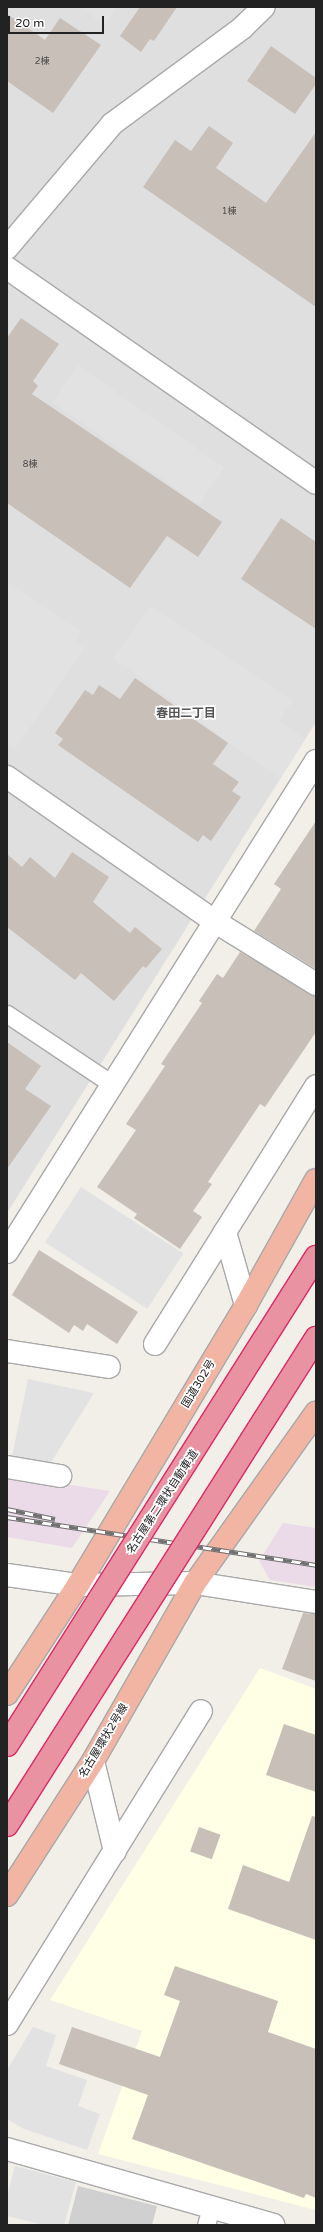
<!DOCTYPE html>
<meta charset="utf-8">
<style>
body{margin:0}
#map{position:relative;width:323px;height:2232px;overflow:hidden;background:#f2efe9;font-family:"Varela Round","Noto Sans JP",sans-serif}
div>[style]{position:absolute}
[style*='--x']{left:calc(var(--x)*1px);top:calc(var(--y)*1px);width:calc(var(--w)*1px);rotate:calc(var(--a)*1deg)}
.residential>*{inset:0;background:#e0dfdf}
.industrial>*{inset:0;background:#ebdbe8}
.education>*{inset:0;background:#ffffe5}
.religious>*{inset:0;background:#d0d0d0}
.parking>*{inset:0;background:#e2e2e2;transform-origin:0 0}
.building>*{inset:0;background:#c7bfb8;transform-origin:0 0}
.roads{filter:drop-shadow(1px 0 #a9a9a9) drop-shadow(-1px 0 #a9a9a9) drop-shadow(0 1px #a9a9a9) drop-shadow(0 -1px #a9a9a9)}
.service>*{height:17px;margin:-8.5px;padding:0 8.5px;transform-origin:8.5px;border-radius:8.5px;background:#fff}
.minor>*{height:22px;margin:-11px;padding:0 11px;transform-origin:11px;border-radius:11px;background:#fff}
.trunk>*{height:22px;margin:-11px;padding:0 11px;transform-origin:11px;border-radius:11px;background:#f2b4a3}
.rail>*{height:4.5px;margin-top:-2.25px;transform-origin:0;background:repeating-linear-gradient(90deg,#fff 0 9px,#707070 0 18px);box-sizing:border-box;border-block:1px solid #707070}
.bridges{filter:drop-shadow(1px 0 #dc2a67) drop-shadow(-1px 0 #dc2a67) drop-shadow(0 1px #dc2a67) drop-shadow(0 -1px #dc2a67)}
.motorway-bridge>*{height:22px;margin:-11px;padding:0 11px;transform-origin:11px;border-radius:11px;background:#e892a2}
span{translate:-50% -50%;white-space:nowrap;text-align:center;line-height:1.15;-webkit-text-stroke:3.5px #fff;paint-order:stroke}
.number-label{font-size:9px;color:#4b4948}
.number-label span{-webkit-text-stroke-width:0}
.street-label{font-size:11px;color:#222}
.neighbourhood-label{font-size:12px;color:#555;font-weight:700}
.frame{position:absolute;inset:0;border:8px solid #222;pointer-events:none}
.scale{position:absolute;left:8px;top:16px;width:96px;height:18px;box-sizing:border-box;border:2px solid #222;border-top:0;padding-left:5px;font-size:12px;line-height:14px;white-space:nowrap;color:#222;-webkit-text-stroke:3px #fff;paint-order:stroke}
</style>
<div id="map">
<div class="residential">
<i style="clip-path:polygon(7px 7px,316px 7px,316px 722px,7px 1213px)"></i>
</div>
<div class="industrial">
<i style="clip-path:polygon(7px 1475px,110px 1491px,72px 1548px,7px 1537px)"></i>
<i style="clip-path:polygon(283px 1523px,316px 1528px,316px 1587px,270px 1580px,259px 1561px)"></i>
</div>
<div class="education">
<i style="clip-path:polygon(260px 1668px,316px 1689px,316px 2210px,98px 2154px,142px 2031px,50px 2000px)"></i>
</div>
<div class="religious">
<i style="clip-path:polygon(78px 2186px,157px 2206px,152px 2225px,68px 2225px)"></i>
</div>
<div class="parking">
<i style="clip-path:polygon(80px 7px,116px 7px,105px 25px)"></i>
<i style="left:78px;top:365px;width:179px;height:45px;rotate:35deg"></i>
<i style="clip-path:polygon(10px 583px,82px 632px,77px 641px,85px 647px,15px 749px,7px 744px,7px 587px)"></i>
<i style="clip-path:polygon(151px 606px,293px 701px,279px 721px,305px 739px,280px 779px,113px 658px)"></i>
<i style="left:81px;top:1187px;width:122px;height:66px;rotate:33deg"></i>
<i style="clip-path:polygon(28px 1379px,94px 1393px,50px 1464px,12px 1456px)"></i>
<i style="clip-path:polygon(33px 2027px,56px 2035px,46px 2066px,87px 2080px,78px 2106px,100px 2114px,87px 2150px,24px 2129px,7px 2119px,7px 2070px)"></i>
<i style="clip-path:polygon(15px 2166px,76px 2182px,64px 2225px,44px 2225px,7px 2216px,7px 2196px)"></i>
</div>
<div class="building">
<i style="clip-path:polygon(140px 7px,177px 7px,154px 41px,150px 39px,141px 52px,120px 36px)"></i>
<i style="clip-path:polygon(7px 14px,45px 40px,60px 18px,101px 45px,53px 113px,7px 81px)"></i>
<i style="clip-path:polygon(271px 46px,316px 78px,316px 84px,295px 114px,247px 81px)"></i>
<i style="clip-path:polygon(209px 126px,233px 143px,216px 168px,266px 203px,316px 132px,316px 307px,143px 187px,175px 140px,191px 151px)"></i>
<i style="clip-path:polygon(21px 318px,59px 344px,33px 381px,38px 386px,32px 394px,222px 522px,198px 557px,167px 536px,130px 588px,7px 503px,7px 338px)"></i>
<i style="clip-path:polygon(281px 518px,316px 542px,316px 629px,241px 579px)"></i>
<i style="clip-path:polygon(135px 678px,228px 743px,213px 764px,239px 782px,232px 791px,241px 797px,211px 841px,203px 835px,198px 842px,58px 745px,63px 739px,55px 733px,85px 690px,93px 695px,99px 685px,120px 699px)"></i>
<i style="clip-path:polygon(316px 821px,316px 969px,254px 931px,281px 889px,274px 884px)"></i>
<i style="clip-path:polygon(72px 852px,109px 877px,93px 902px,130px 933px,135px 927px,162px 949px,146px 968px,143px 966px,114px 1001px,81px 973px,75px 980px,7px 927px,7px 854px,22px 867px,30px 857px,55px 878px)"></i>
<i style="clip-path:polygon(240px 952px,316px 996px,316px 1032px,265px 1107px,260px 1104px,208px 1182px,212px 1184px,193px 1211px,202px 1217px,180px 1249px,134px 1218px,137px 1214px,97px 1187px,136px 1130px,126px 1124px,165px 1066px,161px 1064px,202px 1003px,199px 1001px,217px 974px,223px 978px)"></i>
<i style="clip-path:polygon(7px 1042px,41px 1066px,25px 1089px,51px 1106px,7px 1169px)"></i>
<i style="clip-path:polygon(39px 1250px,138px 1312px,117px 1344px,87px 1324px,83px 1331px,74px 1325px,69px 1333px,12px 1295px)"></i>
<i style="clip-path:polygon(303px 1613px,316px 1614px,316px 1681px,282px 1669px)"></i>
<i style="clip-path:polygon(284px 1724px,316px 1735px,316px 1792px,266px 1775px)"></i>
<i style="clip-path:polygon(312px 1816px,316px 1817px,316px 1940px,228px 1909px,243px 1865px,289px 1882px)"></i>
<i style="left:199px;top:1827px;width:23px;height:26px;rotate:20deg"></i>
<i style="clip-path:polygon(175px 1966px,278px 2001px,268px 2032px,316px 2049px,316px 2198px,306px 2194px,304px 2198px,132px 2139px,148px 2095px,59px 2064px,72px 2027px,160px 2057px,180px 2001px,164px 1995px)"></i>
</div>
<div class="roads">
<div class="service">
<i style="--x:7;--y:1014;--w:126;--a:33.7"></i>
<i style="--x:206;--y:2225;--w:18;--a:-74"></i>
</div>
<div class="minor">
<i style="--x:7;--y:248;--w:162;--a:-49.7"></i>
<i style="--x:112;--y:124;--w:162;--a:-36.4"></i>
<i style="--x:242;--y:28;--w:30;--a:-44"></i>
<i style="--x:7;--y:268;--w:376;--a:34.8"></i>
<i style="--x:7;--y:777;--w:252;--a:34.8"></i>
<i style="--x:214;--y:921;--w:120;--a:31.7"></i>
<i style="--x:225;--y:1232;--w:76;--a:74"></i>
<i style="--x:7;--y:1252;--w:580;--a:-57.82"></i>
<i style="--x:155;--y:1344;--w:304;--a:-58"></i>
<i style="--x:7;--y:1351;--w:103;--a:8.9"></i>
<i style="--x:7;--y:1467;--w:54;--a:9.6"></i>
<i style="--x:7;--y:1575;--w:72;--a:8"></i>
<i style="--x:78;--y:1585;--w:117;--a:-1"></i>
<i style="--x:195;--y:1583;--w:122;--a:8.9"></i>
<i style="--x:93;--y:1761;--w:93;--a:76.3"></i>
<i style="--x:7;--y:2024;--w:368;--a:-58.2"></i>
<i style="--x:7;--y:2149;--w:277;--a:15.9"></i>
</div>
<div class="trunk">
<i style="--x:7;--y:1694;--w:130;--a:-56.9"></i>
<i style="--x:78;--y:1585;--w:327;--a:-59"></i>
<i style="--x:246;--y:1305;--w:143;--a:-60.8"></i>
<i style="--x:7;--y:1895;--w:159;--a:-57.3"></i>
<i style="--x:93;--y:1761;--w:205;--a:-60.2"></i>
<i style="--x:195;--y:1583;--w:209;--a:-54.6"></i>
</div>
</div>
<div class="rail">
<i style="--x:7;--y:1509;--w:49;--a:11.8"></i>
<i style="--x:7;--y:1517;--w:313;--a:8.8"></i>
</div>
<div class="bridges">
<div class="motorway-bridge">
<i style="--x:7;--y:1745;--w:578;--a:-57.66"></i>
<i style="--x:7;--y:1825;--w:577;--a:-57.6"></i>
</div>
</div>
<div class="number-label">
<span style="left:42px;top:62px">2棟</span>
<span style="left:229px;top:212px">1棟</span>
<span style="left:30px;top:465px">8棟</span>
</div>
<div class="street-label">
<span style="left:199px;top:1384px;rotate:-59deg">国道302号</span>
<span style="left:163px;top:1502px;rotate:-57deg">名古屋第二環状自動車道</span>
<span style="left:104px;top:1741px;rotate:-59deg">名古屋環状2号線</span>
</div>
<div class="neighbourhood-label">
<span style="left:186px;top:714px">春田二丁目</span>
</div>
<div class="frame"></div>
<div class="scale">20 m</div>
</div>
